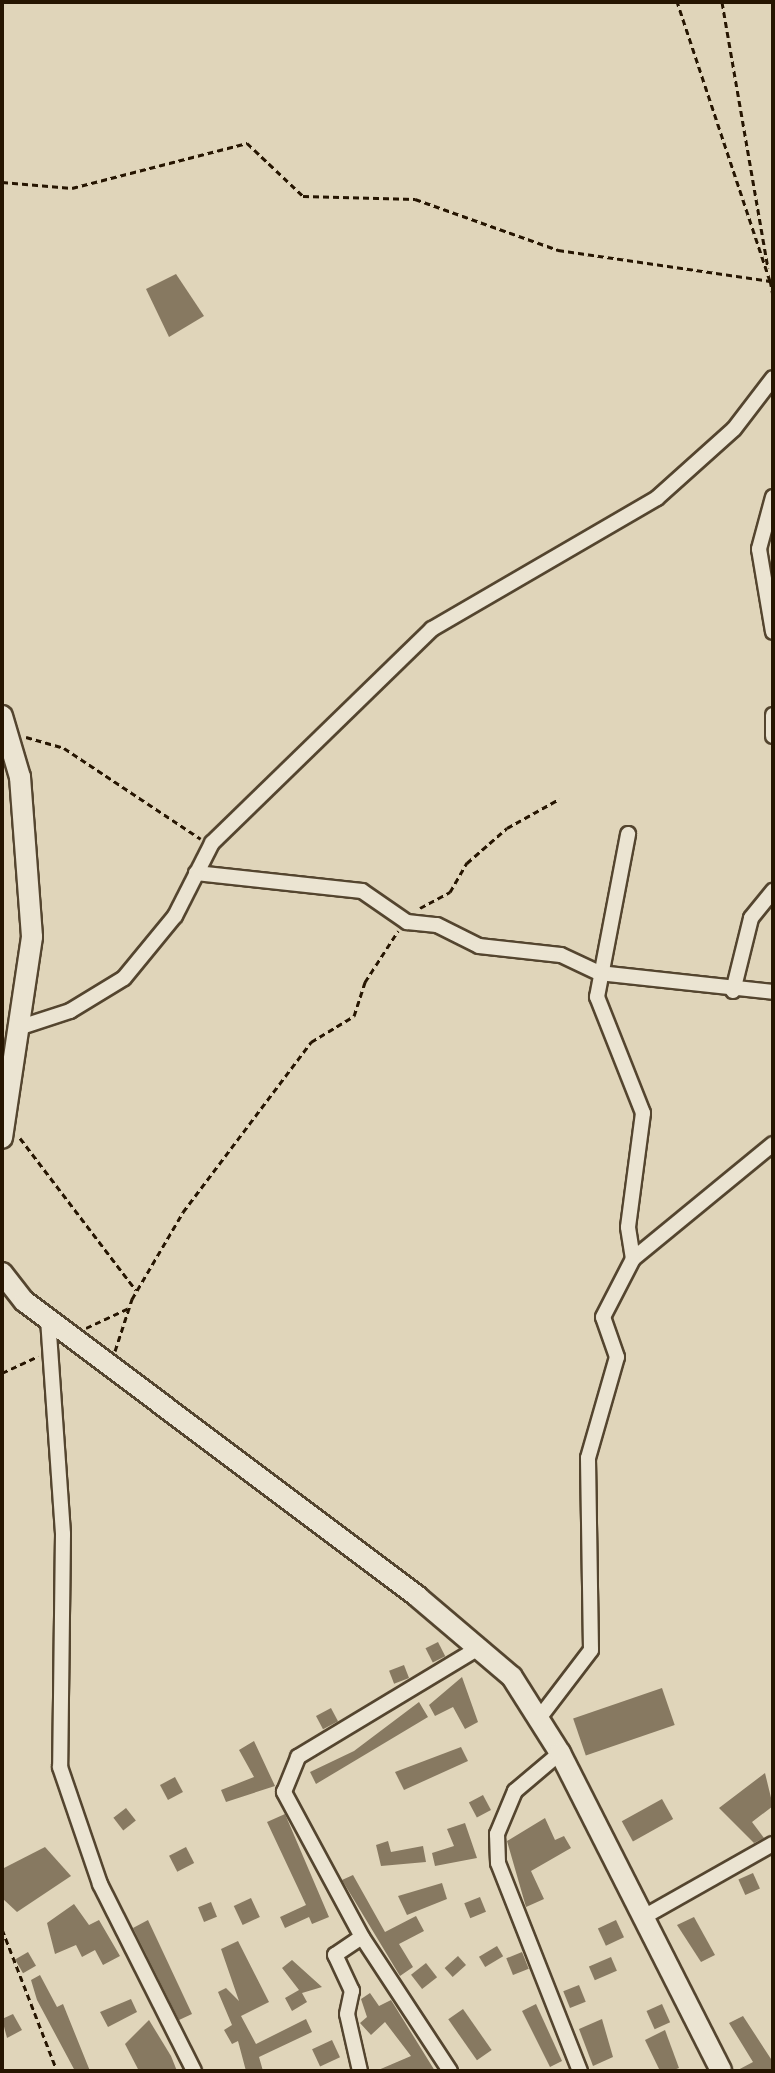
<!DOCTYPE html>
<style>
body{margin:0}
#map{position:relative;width:775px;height:2073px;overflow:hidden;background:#e0d5ba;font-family:"IM FELL French Canon",serif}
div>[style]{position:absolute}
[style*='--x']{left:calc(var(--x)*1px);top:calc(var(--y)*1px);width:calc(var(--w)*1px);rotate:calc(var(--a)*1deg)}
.building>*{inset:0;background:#877961;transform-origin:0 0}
.path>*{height:3px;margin-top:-1.5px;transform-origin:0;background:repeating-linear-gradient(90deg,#261501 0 6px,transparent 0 10px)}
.roads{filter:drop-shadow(2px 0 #54452f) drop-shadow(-2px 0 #54452f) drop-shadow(0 2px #54452f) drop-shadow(0 -2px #54452f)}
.street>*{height:14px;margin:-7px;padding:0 7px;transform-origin:7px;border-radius:7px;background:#ebe4d2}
.secondary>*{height:20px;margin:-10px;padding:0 10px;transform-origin:10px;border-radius:10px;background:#ebe4d2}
span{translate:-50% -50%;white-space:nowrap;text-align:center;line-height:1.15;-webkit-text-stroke:6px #ebe4d2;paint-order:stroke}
.frame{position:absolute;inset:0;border:4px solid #261501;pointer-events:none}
</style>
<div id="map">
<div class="building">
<i style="clip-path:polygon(176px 274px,204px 316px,169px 337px,146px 289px)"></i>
<i style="left:438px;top:1642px;width:16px;height:14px;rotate:63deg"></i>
<i style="left:404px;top:1665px;width:14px;height:16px;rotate:69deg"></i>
<i style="clip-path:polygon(462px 1677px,478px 1722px,465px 1729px,453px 1707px,435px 1716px,429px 1705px)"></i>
<i style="left:662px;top:1688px;width:39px;height:94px;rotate:71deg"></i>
<i style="clip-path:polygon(419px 1702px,428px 1717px,316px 1784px,310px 1772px,354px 1751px)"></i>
<i style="left:331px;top:1708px;width:15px;height:17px;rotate:62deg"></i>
<i style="clip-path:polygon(254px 1741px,275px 1786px,226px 1802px,221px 1790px,254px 1777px,239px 1750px)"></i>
<i style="clip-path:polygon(461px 1747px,468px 1761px,404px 1790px,395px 1772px)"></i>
<i style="clip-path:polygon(765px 1773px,773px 1806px,752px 1822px,764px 1838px,754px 1843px,719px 1808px)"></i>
<i style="left:175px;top:1777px;width:17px;height:17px;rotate:62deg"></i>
<i style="left:483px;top:1795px;width:17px;height:16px;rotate:62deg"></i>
<i style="left:662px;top:1799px;width:23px;height:46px;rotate:61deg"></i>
<i style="left:126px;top:1808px;width:16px;height:16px;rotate:52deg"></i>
<i style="clip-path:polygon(285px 1814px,329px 1917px,312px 1924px,309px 1917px,285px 1928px,280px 1917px,306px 1905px,267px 1822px)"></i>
<i style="clip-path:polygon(545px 1818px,555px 1840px,564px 1836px,571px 1848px,531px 1871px,544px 1899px,526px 1907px,507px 1841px)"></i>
<i style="clip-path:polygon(465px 1823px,477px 1858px,435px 1866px,432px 1853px,454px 1846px,447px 1829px)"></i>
<i style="clip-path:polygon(388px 1841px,391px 1852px,423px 1846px,426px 1862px,381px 1866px,376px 1845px)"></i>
<i style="clip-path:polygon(45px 1847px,71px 1876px,17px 1912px,2px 1898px,2px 1869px)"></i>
<i style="left:186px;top:1847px;width:18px;height:19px;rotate:63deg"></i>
<i style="left:753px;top:1873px;width:17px;height:16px;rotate:66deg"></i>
<i style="clip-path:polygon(353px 1875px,385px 1932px,416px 1916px,424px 1931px,399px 1944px,413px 1967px,400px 1976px,342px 1880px)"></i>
<i style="clip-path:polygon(442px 1883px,447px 1899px,407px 1915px,398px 1896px)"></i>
<i style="left:480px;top:1897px;width:16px;height:17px;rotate:68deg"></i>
<i style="left:251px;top:1898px;width:21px;height:19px;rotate:65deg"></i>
<i style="left:211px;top:1902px;width:16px;height:14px;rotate:68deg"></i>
<i style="clip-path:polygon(74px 1904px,89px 1925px,99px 1920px,120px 1956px,103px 1965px,95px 1950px,82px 1957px,76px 1945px,55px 1954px,47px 1923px)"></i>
<i style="clip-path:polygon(694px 1917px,715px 1955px,701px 1962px,677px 1925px)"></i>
<i style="clip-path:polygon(148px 1920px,192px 2014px,179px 2020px,133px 1928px)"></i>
<i style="left:616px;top:1920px;width:19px;height:20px;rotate:65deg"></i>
<i style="clip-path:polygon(238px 1941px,269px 2002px,241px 2016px,256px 2044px,306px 2019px,312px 2032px,259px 2057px,263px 2071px,246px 2071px,238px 2041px,232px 2044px,224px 2030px,232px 2025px,218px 1992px,226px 1988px,239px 2001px,221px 1949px)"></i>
<i style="left:497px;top:1946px;width:12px;height:21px;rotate:59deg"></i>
<i style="left:28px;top:1952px;width:16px;height:15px;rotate:60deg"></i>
<i style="left:522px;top:1952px;width:18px;height:17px;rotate:68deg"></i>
<i style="left:458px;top:1956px;width:12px;height:18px;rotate:48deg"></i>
<i style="left:611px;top:1957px;width:15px;height:24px;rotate:67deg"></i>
<i style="clip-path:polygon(292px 1960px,322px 1987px,302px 1993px,307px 2002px,292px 2011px,285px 1998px,299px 1990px,282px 1968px)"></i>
<i style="left:426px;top:1963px;width:18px;height:19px;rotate:52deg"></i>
<i style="clip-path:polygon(40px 1975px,57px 2007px,63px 2004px,90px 2071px,75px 2071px,37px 2000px,31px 1980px)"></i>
<i style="left:579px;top:1985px;width:18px;height:17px;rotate:68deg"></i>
<i style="clip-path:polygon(370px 1993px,379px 2006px,391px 2000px,435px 2071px,376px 2071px,411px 2056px,385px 2022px,371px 2035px,360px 2023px,367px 2017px,361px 1999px)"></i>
<i style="clip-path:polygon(131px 1999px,137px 2012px,108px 2027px,100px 2012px)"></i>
<i style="clip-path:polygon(536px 2004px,562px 2061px,550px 2067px,522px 2011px)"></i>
<i style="left:662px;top:2004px;width:20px;height:17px;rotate:66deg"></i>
<i style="left:463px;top:2009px;width:50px;height:18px;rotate:55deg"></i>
<i style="clip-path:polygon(13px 2014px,22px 2030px,7px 2038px,2px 2019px)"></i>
<i style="clip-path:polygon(743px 2016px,773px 2062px,773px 2071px,736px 2071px,753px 2062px,729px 2023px)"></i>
<i style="clip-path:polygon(602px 2019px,613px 2057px,593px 2066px,579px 2029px)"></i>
<i style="clip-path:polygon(149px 2020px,171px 2056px,177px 2071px,139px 2071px,125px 2044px)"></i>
<i style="clip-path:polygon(665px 2030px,679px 2068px,671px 2071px,660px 2071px,645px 2040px)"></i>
<i style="left:332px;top:2040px;width:19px;height:22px;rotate:65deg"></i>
</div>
<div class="path">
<i style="--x:722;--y:2;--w:270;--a:80.2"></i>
<i style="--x:2;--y:182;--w:70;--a:4.9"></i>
<i style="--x:72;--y:188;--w:181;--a:-14.4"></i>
<i style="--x:247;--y:143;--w:77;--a:43.4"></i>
<i style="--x:303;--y:196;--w:112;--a:1.5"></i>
<i style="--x:415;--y:199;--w:152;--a:19.6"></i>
<i style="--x:558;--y:250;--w:214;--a:8.3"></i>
<i style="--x:770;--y:281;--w:294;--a:-108.4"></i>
<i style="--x:770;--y:280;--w:15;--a:79"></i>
<i style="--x:26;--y:737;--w:40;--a:16"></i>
<i style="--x:64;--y:748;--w:164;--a:33.6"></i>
<i style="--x:420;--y:908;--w:34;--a:-28"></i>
<i style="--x:450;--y:892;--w:34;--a:-60"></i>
<i style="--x:467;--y:863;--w:53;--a:-41.2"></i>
<i style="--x:507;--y:828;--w:60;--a:-29.1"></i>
<i style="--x:20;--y:1138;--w:191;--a:52.7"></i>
<i style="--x:86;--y:1328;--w:47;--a:-24.9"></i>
<i style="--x:115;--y:1351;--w:55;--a:-71.9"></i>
<i style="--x:132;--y:1299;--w:101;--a:-59.6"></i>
<i style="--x:183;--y:1212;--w:213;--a:-53"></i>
<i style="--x:311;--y:1042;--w:50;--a:-31.2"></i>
<i style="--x:354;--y:1016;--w:36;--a:-72"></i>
<i style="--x:365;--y:982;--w:61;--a:-57.1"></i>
<i style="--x:2;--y:1373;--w:40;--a:-25"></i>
<i style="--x:2;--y:1929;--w:152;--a:68.8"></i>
</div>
<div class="roads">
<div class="street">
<i style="--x:773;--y:497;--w:54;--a:105.1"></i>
<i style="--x:759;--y:549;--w:84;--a:80.4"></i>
<i style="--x:773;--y:715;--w:21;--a:90"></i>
<i style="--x:196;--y:873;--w:167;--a:6.2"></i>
<i style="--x:362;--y:891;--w:55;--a:34.6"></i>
<i style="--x:407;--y:922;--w:30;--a:6"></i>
<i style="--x:437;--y:925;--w:47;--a:26.6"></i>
<i style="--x:479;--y:946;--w:82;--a:6.3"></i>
<i style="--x:561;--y:955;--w:42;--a:25.3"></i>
<i style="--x:599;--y:973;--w:175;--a:6.2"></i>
<i style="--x:733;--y:991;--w:75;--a:-76.1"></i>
<i style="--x:751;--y:918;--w:35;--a:-51"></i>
<i style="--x:21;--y:1027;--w:52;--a:-18.1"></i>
<i style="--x:70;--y:1011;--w:63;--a:-31.4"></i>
<i style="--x:124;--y:978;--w:80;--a:-50.6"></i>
<i style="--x:175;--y:916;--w:82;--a:-63.1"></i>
<i style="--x:212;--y:843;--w:307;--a:-44.2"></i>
<i style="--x:432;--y:629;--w:260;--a:-30.2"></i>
<i style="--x:657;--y:498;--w:103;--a:-41.9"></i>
<i style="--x:734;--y:429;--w:64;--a:-52.6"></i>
<i style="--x:633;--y:1259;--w:181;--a:-39.4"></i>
<i style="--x:48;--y:1319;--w:216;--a:86"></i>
<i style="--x:63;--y:1534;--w:233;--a:90.7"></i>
<i style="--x:60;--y:1767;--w:124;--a:71.1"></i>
<i style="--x:100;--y:1884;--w:209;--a:63.3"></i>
<i style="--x:540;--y:1717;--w:84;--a:-52.7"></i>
<i style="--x:591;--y:1650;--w:192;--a:-90.9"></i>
<i style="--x:588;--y:1458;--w:105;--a:-74"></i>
<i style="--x:617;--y:1357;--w:42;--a:-109.3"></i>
<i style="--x:603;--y:1317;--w:65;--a:-62.7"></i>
<i style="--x:633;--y:1259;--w:32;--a:-99"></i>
<i style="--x:628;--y:1227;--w:115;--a:-82.5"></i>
<i style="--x:643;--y:1113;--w:125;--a:-111.6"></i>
<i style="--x:597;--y:997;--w:166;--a:-79.2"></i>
<i style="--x:560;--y:1753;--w:59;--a:139.8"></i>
<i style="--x:515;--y:1791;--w:47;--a:112.7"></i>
<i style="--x:497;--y:1834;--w:29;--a:88"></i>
<i style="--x:498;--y:1863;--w:224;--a:68.5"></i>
<i style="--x:642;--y:1918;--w:150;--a:-29.5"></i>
<i style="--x:360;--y:2071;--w:58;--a:-102.8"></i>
<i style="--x:347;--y:2014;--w:24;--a:-78"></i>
<i style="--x:352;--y:1991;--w:40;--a:-115"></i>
<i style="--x:335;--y:1955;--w:32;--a:-34"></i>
<i style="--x:450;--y:2071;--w:160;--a:-123.3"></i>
<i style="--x:362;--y:1937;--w:165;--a:-118.3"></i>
<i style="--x:284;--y:1792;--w:38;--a:-68"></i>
<i style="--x:298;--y:1757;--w:213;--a:-31.1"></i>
</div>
<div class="secondary">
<i style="--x:2;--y:716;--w:64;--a:73.6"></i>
<i style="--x:20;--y:777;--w:160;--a:85.7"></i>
<i style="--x:32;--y:937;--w:203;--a:98.5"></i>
<i style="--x:2;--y:1273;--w:36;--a:52"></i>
<i style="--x:24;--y:1301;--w:493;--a:36.9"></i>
<i style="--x:418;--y:1597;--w:123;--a:40.4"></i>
<i style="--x:512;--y:1677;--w:90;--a:57.7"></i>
<i style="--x:560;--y:1753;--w:356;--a:63.1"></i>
</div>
</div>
<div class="frame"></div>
</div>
